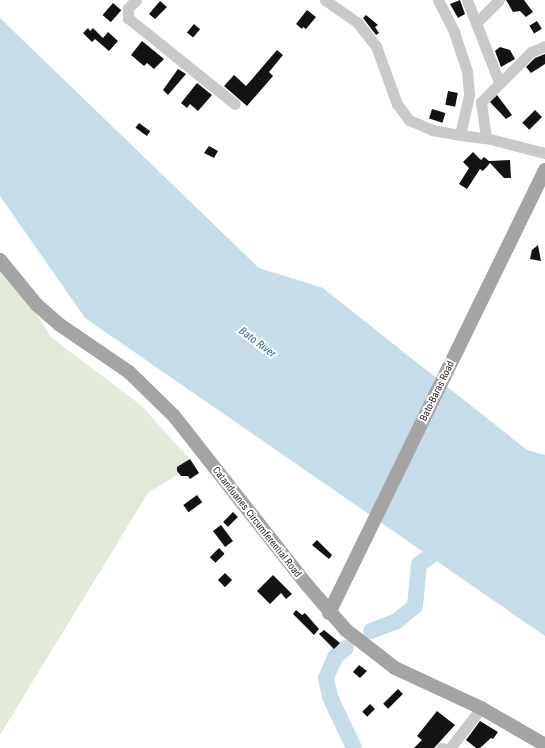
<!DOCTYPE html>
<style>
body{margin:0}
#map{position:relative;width:545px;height:748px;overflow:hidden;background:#fff;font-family:"Roboto Condensed",sans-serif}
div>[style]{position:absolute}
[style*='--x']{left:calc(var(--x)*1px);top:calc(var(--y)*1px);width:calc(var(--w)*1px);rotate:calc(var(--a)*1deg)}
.green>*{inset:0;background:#e2ead9}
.water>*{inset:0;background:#c6dce9}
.river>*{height:16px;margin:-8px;padding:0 8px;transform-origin:8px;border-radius:8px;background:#c6dce9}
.building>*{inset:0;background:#131313;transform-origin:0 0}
.minor>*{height:11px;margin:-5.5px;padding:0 5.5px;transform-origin:5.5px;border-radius:5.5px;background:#c9c9c9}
.major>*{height:14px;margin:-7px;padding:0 7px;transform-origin:7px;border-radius:7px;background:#a4a4a4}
span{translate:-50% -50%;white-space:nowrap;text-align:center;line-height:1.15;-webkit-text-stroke:4px #fff;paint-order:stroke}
.street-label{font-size:10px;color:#2c2c2c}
.water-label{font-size:11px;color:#3d6e8b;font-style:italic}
</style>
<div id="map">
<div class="green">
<i style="clip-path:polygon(0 259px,52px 338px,142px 406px,194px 464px,148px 493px,0 735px)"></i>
</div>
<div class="water">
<i style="clip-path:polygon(0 18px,259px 268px,323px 288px,527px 450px,545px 455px,545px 636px,85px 318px,0 196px)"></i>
</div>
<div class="river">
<i style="--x:371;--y:631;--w:28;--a:-21"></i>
<i style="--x:397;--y:621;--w:23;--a:-40"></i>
<i style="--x:415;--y:606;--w:42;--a:-84.6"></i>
<i style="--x:419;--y:564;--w:34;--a:-34"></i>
<i style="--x:346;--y:648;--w:14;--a:141"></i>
<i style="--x:335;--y:657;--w:23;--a:113"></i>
<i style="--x:326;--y:678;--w:19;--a:78"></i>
<i style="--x:330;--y:697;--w:56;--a:64.8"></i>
</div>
<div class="building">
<i style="clip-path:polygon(460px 0,465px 14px,458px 18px,450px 4px)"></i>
<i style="clip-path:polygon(506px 0,524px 0,533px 12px,526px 17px,520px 11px,513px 12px)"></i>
<i style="clip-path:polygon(160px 1px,167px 7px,155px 19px,149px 14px)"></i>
<i style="left:113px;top:3px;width:11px;height:16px;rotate:41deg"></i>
<i style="clip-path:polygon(307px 10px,316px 17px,306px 29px,303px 27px,302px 29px,296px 24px)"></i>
<i style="clip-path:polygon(366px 15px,378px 25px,375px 27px,379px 33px,376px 35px,363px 18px)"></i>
<i style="left:537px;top:21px;width:9px;height:9px;rotate:58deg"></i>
<i style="left:194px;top:24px;width:8px;height:11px;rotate:40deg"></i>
<i style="clip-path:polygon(88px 28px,90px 31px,93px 28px,103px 38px,108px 32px,118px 41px,109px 51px,95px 39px,92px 42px,83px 33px)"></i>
<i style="clip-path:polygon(142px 41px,164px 59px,154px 69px,147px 63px,144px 66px,131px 55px)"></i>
<i style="clip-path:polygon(500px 47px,510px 50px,515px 59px,501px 67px,495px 51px)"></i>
<i style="clip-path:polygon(277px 50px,283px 55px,269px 72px,273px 76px,247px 106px,224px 86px,234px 75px,246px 86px)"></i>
<i style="clip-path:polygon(545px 54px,545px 64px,531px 73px,526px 67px,535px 58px)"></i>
<i style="clip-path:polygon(178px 69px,186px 74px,168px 95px,163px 90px)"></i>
<i style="clip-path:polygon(197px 83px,212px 95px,198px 111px,190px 104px,187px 108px,181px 103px)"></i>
<i style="left:448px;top:91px;width:10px;height:14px;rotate:11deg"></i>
<i style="clip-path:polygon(497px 95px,512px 115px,506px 119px,490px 102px)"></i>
<i style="left:432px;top:109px;width:14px;height:10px;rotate:17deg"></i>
<i style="left:535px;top:110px;width:10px;height:18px;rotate:45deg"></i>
<i style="left:139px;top:123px;width:14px;height:6px;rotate:36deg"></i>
<i style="clip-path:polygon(209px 146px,218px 151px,214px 158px,204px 153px)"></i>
<i style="clip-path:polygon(473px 152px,481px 160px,484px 157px,489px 161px,510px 160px,511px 178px,504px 178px,490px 163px,483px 171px,480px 169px,467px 189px,459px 184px,469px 168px,463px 162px)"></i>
<i style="clip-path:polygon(538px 245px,541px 261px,530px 259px,532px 250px)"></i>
<i style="clip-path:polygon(190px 459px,199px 473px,190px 479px,188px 476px,181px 476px,177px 471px,177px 467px)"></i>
<i style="left:197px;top:495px;width:9px;height:17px;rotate:54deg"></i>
<i style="left:233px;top:512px;width:7px;height:14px;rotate:45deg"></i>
<i style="left:221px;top:525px;width:20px;height:10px;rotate:53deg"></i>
<i style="clip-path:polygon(317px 540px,332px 555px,329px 559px,312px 545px)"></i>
<i style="left:219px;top:548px;width:8px;height:13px;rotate:45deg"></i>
<i style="left:225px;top:573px;width:10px;height:10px;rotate:45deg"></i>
<i style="clip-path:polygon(273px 575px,292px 594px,286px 599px,281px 593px,270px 604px,257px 591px)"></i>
<i style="clip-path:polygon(296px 610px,302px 615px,305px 613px,319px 629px,314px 635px,293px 614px)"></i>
<i style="clip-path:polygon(324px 630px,340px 643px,334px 649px,319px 634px)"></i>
<i style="clip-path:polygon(359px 665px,367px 671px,360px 678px,353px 672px)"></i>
<i style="left:398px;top:689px;width:7px;height:21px;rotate:45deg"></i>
<i style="left:370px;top:704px;width:7px;height:11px;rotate:45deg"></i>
<i style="clip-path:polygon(437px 711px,455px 725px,434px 748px,414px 748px,422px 740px,417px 736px)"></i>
<i style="clip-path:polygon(480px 721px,498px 732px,493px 739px,491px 738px,480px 748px,476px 748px,466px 740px)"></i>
</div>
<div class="minor">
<i style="--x:136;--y:0;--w:11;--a:135"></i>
<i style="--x:128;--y:8;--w:10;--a:90"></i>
<i style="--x:128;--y:18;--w:137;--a:38.8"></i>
<i style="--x:325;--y:0;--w:39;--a:35"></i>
<i style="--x:357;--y:22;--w:31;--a:52"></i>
<i style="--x:376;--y:46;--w:62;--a:70.1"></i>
<i style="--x:397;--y:104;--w:20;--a:53"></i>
<i style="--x:409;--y:120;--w:25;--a:23"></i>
<i style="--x:432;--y:130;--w:28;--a:10"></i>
<i style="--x:438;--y:0;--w:36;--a:63"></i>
<i style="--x:454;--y:32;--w:41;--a:71.6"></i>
<i style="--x:467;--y:71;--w:24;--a:85"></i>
<i style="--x:469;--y:95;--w:41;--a:102.7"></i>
<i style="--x:460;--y:135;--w:26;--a:7"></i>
<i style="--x:486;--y:138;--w:61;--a:14.3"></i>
<i style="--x:467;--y:0;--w:88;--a:68.7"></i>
<i style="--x:477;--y:22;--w:31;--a:-45"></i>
<i style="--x:486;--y:138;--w:36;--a:-98"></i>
<i style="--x:481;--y:102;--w:71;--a:-45"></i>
<i style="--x:531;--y:52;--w:15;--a:-23"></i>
<i style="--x:441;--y:748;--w:1;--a:0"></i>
<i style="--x:450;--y:748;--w:51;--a:-52.2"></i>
</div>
<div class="major">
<i style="--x:0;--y:260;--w:58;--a:50.6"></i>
<i style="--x:37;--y:305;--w:30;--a:41"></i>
<i style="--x:60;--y:325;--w:83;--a:34.3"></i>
<i style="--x:129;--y:372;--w:63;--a:44.4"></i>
<i style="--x:174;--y:416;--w:215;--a:51.8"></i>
<i style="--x:307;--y:585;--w:60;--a:49.1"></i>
<i style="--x:346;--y:630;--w:62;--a:37.8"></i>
<i style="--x:395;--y:668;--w:95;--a:24.9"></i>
<i style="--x:481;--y:708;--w:74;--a:30"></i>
<i style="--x:329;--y:613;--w:493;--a:-64"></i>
</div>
<div class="street-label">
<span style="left:437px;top:391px;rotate:-64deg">Bato-Baras Road</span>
<span style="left:257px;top:522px;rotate:52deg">Catanduanes Circumferential Road</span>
</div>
<div class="water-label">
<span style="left:257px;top:343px;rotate:37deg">Bato River</span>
</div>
</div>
